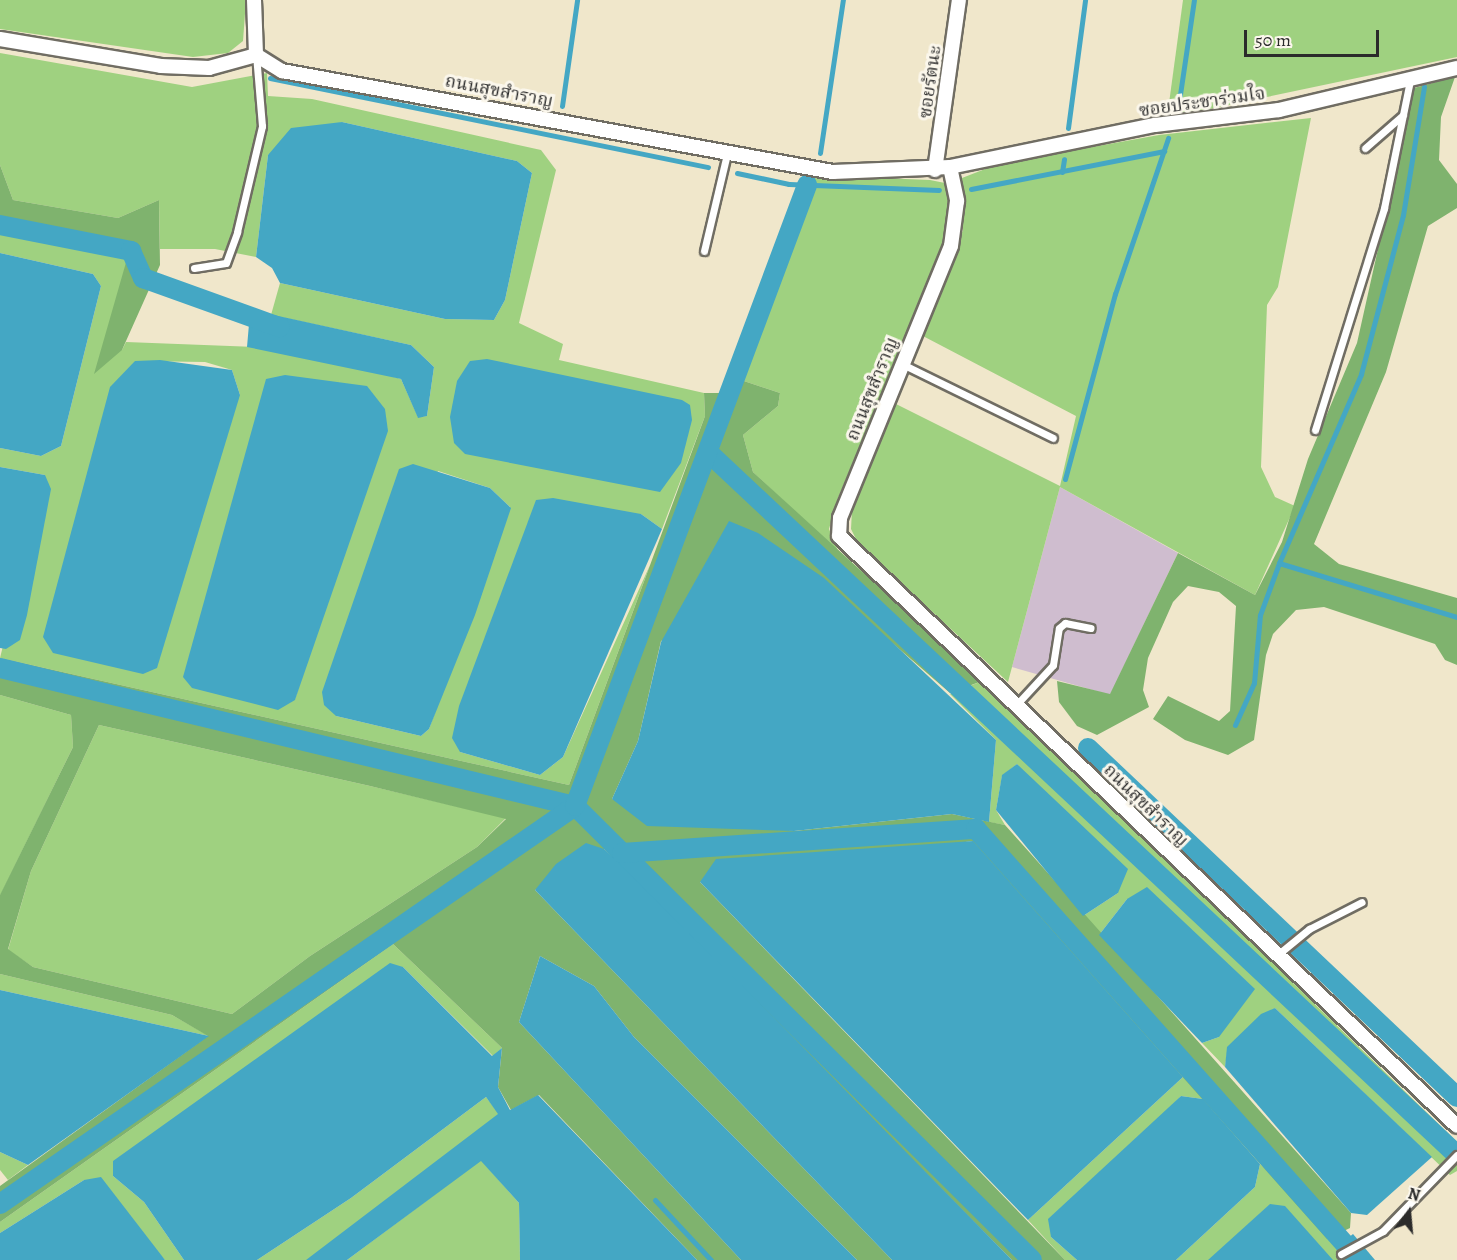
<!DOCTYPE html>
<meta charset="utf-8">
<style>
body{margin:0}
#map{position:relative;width:1457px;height:1260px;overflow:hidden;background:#f0e7cb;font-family:Alegreya,"Noto Serif Thai",serif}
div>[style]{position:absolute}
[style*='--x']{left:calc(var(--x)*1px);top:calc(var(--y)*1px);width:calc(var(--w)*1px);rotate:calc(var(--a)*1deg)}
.industrial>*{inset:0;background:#cfbdcf}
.green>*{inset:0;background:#9fd180}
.forest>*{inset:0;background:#7fb36e}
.water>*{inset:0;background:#44a7c4}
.stream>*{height:5px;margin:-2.5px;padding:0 2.5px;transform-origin:2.5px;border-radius:2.5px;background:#44a7c4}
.canal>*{height:20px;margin:-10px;padding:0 10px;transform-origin:10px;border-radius:10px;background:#44a7c4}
.roads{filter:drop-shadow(2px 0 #706d63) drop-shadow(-2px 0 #706d63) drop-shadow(0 2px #706d63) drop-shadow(0 -2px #706d63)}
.service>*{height:7px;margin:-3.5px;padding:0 3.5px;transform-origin:3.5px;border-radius:3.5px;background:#fff}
.minor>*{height:14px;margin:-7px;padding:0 7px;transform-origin:7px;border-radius:7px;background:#fff}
span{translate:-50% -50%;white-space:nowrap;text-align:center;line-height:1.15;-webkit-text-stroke:6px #fbf7ec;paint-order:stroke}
.street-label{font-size:18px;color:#2b2b2b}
.north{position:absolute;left:1379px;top:1182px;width:60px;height:60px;-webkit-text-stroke:4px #fbf7ec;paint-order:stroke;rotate:16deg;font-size:16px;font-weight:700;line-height:24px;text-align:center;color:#2b2b2b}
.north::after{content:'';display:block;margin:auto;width:21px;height:27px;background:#2b2b2b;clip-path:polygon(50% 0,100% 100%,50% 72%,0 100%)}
.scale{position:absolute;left:1244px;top:30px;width:135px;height:27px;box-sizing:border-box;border:3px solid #2b2b2b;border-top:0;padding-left:8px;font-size:18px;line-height:21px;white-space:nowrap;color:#2b2b2b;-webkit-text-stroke:4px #fbf7ec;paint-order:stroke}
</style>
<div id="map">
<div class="industrial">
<i style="clip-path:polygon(1060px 487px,1178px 553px,1110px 695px,1012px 667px)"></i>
</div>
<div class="green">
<i style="clip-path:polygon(0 0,246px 0,243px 41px,228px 53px,193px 57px,0 29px)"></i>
<i style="clip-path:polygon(1183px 0,1457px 0,1457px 57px,1167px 118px)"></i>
<i style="clip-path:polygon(evenodd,0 53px,192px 87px,267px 73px,268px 96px,312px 99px,541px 150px,556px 170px,519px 323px,563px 344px,559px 360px,704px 393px,705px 416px,662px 529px,641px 514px,460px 752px,540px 775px,563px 757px,650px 565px,569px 785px,0 658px,45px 475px,0 467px,0 448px,41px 456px,61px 446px,101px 286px,93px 274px,0 253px,0 231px,129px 259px,122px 350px,126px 342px,259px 347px,356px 366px,401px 379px,418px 417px,427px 416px,434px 367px,411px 345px,271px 315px,280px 283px,445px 319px,494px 320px,505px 300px,532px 173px,517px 161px,342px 122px,268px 155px,256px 257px,215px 249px,160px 249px,159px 200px,118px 218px,13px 200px,0 165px,0 53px,135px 361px,205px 362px,232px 370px,240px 395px,135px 361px,0 53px,340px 379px,305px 668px,295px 699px,340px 379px,0 53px,438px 471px,490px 488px,510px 507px,429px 729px,421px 736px,336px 716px,438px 471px)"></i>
<i style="clip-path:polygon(1311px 118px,1278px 287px,1267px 305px,1261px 467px,1275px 497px,1295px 506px,1255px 595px,1060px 487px,1008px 682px,858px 543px,851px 529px,852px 510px,896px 404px,1060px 486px,1076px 416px,921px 335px,963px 230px,962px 178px,998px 164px,1159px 135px)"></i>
<i style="clip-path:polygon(805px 175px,930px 180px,945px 183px,950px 204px,944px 246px,838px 498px,829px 529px,839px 553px,753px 472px,743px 435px,778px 406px,780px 393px,729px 376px)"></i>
<i style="clip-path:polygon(982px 681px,1457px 1142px,1457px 1171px,1450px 1175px,1275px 1008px,1228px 1047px,1225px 1067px,1202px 1043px,1219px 1037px,1127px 899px,1099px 935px,1083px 916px,1118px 893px,1017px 764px,1002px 776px,996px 810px,1005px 825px,989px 822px,996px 740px,950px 694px)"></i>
<i style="clip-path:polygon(0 695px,71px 715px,73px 747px,0 896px)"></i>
<i style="clip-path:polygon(99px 725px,370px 786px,506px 818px,477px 847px,310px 956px,232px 1014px,33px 967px,8px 950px,31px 871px)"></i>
<i style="clip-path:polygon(393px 944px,502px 1048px,493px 1056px,403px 967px,113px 1176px,144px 1202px,184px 1260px,165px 1260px,84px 1180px,0 1233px,0 1222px)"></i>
<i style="clip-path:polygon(0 974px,172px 1015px,209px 1036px,0 990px)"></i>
<i style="clip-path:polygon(1183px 1077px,1203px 1099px,1181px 1096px,1051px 1237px,1077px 1260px,1065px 1260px,1028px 1220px)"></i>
<i style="clip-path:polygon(486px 1097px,499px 1114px,310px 1260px,257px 1260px,351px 1198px)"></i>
<i style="clip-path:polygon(0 1152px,28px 1165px,8px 1180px,0 1170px)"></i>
<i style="clip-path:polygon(481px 1160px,519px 1203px,520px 1260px,347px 1260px)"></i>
<i style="clip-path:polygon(1260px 1164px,1338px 1246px,1348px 1260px,1176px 1260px,1255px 1187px)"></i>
</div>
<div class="forest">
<i style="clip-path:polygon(1455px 77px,1441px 117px,1439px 160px,1457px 184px,1457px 208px,1428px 226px,1386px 372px,1314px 544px,1339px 564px,1457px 598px,1457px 665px,1445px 660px,1435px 644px,1324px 607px,1296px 610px,1273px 634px,1266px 655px,1254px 740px,1228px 755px,1185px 740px,1153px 719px,1168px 696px,1219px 721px,1230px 711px,1236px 606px,1219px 592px,1188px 586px,1173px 602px,1148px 658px,1143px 690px,1149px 707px,1097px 735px,1077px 726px,1059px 702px,1057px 681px,1110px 694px,1178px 553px,1255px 595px,1282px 542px,1308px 459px,1357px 343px,1414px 88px)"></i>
<i style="clip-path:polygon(0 165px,13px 200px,118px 218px,159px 200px,160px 265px,122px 350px,94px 374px,131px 245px,0 219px)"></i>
<i style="clip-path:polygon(evenodd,729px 376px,780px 393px,778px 406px,743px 435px,753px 472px,982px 681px,950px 693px,807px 569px,661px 641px,638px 741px,612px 799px,794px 831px,952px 814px,1005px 825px,1351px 1213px,1350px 1228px,1327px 1239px,972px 841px,700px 882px,1065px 1260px,1012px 1260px,604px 849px,535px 890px,892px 1260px,857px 1260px,634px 1037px,594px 986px,540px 956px,519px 1022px,741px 1260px,697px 1260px,539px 1095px,511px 1110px,498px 1087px,502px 1048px,393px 944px,0 1222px,0 1186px,208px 1036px,172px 1015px,0 974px,0 895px,73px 747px,71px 715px,0 695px,0 658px,569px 785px,705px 416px,704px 393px,721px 393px,729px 376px,99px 725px,370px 786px,506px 819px,477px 847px,310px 956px,232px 1014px,33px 967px,8px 949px,31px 871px,99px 725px)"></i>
</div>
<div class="water">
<i style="clip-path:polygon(342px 122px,517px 161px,532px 173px,505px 300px,494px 320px,445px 319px,280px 283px,272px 268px,256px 257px,268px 155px,291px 128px)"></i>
<i style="clip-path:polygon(0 253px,93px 274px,101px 286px,61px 446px,41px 456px,0 448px)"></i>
<i style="clip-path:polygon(260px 312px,411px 345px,434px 367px,427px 416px,418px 418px,401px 379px,247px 347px,249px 324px)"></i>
<i style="clip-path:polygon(487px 359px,682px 400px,690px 405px,692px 420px,681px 463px,660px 492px,465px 454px,454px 443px,450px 417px,457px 381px,470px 361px)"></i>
<i style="clip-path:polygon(160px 360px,232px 370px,240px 395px,157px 668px,143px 674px,53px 653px,43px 637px,110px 387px,135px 361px)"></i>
<i style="clip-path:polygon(285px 375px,367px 386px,385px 409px,388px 431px,295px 700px,278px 710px,192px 688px,183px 677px,266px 379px)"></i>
<i style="clip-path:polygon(413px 464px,490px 488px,511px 508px,475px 615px,429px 729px,421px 736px,336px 716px,324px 705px,322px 692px,399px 469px)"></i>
<i style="clip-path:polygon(0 467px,45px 475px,51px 489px,27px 615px,20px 640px,6px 649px,0 648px)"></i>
<i style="clip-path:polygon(553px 498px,641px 514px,662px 529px,563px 757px,540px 775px,460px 752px,452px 738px,459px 706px,536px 500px)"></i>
<i style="clip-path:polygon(729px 521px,758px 533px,824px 578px,996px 740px,989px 822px,952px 814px,794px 831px,647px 826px,612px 799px,638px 741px,661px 642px)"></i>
<i style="clip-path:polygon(1017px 764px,1128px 869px,1118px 893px,1083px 916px,996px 810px,1002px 775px)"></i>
<i style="clip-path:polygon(973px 841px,1183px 1077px,1028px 1220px,700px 882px,716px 859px)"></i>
<i style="clip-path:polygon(586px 843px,604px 849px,643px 884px,1012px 1260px,892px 1260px,535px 890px,556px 864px)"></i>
<i style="clip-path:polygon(1147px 887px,1255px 989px,1219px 1037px,1202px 1043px,1099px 935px,1127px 899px)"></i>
<i style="clip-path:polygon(540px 956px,594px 986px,634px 1037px,857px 1260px,741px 1260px,519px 1022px)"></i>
<i style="clip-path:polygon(390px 963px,403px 967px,492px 1056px,502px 1048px,498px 1087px,510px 1110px,538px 1095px,697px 1260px,520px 1260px,519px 1203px,481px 1161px,347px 1260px,306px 1260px,498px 1114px,486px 1097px,351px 1198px,257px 1260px,184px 1260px,144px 1202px,113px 1176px,113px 1161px)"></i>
<i style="clip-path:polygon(0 990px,209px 1036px,28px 1165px,0 1152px)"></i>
<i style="clip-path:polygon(1275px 1008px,1432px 1157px,1367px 1215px,1351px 1213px,1225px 1067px,1227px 1047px,1261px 1014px)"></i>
<i style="clip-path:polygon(1181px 1096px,1203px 1099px,1260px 1164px,1255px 1187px,1176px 1260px,1077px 1260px,1051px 1237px,1048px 1219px)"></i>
<i style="clip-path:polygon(101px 1177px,165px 1260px,0 1260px,0 1233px,84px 1180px)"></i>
<i style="clip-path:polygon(1270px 1204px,1285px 1206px,1333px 1260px,1208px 1260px)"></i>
<i style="clip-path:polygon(1353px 1234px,1375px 1260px,1348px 1260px,1338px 1246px)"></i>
</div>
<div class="stream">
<i style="--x:270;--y:78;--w:447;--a:11.5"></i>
<i style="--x:562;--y:106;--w:107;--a:-81.9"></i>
<i style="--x:1178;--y:108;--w:109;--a:-81.6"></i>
<i style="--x:1068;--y:128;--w:129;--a:-82.4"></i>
<i style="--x:820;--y:153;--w:155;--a:-81.5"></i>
<i style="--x:1062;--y:172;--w:13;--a:-81"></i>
<i style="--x:737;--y:173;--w:53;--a:11.9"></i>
<i style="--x:789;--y:184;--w:150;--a:2.3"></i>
<i style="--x:971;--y:189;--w:197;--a:-11.1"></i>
<i style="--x:1065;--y:479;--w:192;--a:-74.9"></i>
<i style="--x:1115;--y:294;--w:165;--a:-71.2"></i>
<i style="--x:1279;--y:563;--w:206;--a:-66.5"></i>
<i style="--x:1361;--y:374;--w:164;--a:-75.2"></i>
<i style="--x:1403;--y:215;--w:130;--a:-80.7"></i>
<i style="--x:1235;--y:725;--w:46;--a:-65.7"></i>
<i style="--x:1254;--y:683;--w:68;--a:-85"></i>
<i style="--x:1260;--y:615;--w:55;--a:-69.9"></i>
<i style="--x:1279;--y:563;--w:186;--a:16.9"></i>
<i style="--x:655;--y:1200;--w:82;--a:47"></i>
</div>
<div class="canal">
<i style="--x:0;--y:225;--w:134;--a:11.2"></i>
<i style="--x:131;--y:251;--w:30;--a:66"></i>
<i style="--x:143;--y:278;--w:145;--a:19.8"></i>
<i style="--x:709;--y:453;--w:1026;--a:43.18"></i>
<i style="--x:0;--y:668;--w:591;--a:13.5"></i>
<i style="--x:575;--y:806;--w:644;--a:44.81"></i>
<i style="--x:1088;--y:748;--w:508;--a:43.4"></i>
<i style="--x:622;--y:853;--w:355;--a:-3.9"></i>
<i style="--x:976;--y:829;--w:577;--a:48.37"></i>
<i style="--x:0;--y:1204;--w:699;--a:-34.69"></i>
<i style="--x:575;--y:806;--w:663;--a:-69.51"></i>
</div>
<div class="roads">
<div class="service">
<i style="--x:1365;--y:148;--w:50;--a:-41"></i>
<i style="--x:704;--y:251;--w:100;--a:-76.7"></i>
<i style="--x:194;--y:268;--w:32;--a:-9"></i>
<i style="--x:226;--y:263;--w:33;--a:-70"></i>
<i style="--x:237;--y:232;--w:109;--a:-76.7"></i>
<i style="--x:262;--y:126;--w:71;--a:-94.8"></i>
<i style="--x:902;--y:364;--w:168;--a:26.1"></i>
<i style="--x:1315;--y:430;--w:232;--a:-72.7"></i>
<i style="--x:1384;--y:208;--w:131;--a:-78.5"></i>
<i style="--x:1017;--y:704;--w:53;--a:-47.3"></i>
<i style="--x:1053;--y:665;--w:37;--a:-81"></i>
<i style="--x:1059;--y:628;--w:8;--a:-40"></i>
<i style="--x:1065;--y:623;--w:26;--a:11"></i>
<i style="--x:1276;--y:956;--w:43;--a:-39.3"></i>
<i style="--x:1309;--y:929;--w:59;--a:-27"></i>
<i style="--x:1341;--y:1254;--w:48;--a:-28.7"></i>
<i style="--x:1383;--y:1231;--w:106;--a:-45.8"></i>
</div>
<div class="minor">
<i style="--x:254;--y:0;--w:55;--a:87.9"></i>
<i style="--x:256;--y:55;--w:31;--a:32"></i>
<i style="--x:282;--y:71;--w:560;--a:10.39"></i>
<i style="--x:833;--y:172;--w:117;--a:-2.4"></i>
<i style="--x:950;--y:167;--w:35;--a:78"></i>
<i style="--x:957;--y:201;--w:45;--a:97.6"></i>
<i style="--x:951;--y:246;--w:294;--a:112.2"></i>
<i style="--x:840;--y:518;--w:18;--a:93"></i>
<i style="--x:839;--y:536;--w:854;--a:43.67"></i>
<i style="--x:0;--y:39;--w:163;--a:9.5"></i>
<i style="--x:161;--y:66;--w:48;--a:2.4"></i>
<i style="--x:209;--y:68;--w:49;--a:-15.5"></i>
<i style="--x:950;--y:167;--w:209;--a:-11.6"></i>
<i style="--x:1155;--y:125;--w:125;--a:-6.9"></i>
<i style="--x:1279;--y:110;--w:183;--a:-13.3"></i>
<i style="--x:935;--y:170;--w:172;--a:-82"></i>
</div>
</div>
<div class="street-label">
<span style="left:930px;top:82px;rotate:-82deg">ซอยรัตนะ</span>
<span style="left:499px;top:91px;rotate:11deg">ถนนสุขสำราญ</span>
<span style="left:1202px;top:102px;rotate:-8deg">ซอยประชาร่วมใจ</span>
<span style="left:872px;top:389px;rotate:-68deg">ถนนสุขสำราญ</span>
<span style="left:1146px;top:805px;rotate:44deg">ถนนสุขสำราญ</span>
</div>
<div class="north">N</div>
<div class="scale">50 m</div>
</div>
